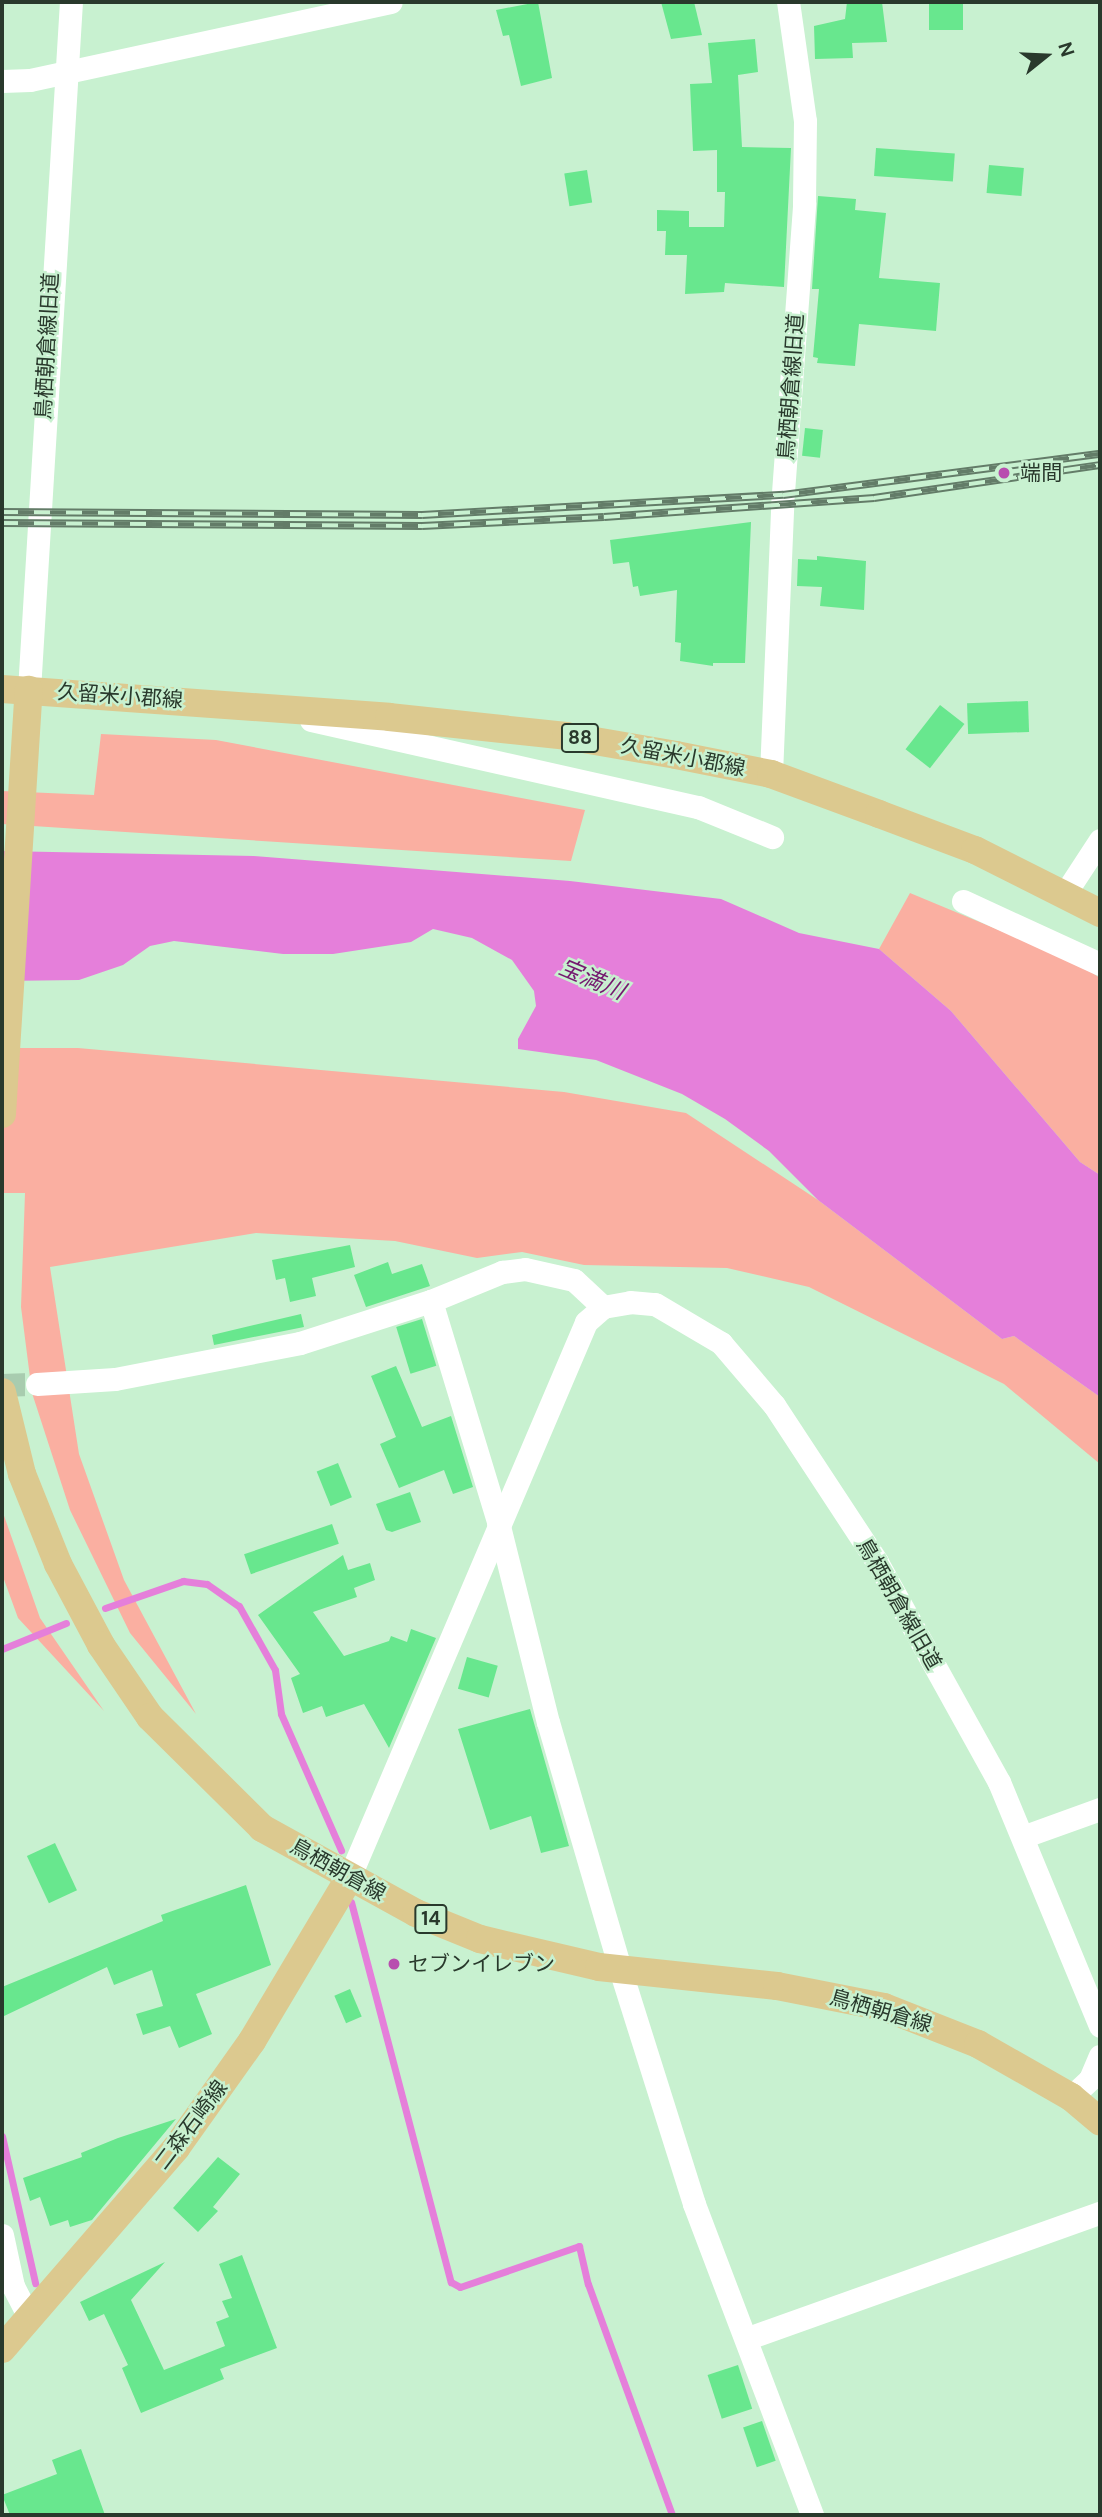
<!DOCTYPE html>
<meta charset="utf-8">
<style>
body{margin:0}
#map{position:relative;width:1102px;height:2517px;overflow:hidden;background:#c8f1d0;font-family:"DM Sans","Noto Sans JP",sans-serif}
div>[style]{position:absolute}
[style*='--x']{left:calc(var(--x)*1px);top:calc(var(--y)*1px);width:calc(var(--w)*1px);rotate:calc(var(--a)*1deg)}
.green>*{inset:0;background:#faafa1}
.water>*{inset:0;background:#e57fda}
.stream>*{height:7px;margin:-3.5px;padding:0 3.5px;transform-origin:3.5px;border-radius:3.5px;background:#e57fda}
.building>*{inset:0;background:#68e78e;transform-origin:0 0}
.minor-tunnel>*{height:23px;margin-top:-11.5px;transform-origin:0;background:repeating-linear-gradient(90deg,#a8ccaf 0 23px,transparent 0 34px)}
.minor>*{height:23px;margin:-11.5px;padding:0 11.5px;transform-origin:11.5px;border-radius:11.5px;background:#fff}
.major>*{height:28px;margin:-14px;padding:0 14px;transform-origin:14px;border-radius:14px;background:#dcc98f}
.rail>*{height:8px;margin-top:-4px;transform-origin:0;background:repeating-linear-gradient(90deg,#c8f1d0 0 16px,#637c68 0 32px);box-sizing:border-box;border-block:2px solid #637c68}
.dots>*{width:19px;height:19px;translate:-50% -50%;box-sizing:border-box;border:4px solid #c8f1d0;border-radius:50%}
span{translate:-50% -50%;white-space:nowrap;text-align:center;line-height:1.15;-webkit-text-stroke:5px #c8f1d0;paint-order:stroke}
.shield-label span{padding:2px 5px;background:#c8f1d0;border:2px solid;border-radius:5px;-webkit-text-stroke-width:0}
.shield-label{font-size:19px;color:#29392c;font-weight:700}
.street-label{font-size:21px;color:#29392c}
.poi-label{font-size:21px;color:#29392c}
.left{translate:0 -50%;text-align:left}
.water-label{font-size:23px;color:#75196f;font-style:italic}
.frame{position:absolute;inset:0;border:4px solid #29392c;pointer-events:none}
.north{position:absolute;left:1011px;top:21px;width:70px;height:70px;-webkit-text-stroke:5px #c8f1d0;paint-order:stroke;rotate:72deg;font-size:19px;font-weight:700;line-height:28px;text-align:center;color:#29392c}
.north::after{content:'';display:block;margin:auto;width:24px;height:32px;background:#29392c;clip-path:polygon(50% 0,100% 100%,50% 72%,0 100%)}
</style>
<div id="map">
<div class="green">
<i style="clip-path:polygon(101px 734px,216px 740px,585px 810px,571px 861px,2px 824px,2px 791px,94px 795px)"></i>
<i style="clip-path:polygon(910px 893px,1076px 962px,1100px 978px,1100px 1175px,1080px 1162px,951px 1011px,879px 949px)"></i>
<i style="clip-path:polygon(2px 1048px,78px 1048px,564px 1092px,686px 1113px,818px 1200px,1002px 1339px,1014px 1336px,1100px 1397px,1100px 1464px,1004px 1384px,809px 1287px,727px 1268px,584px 1265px,522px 1252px,477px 1258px,395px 1241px,256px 1233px,50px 1267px,79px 1454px,124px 1580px,196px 1714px,130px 1633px,70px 1510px,32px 1393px,21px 1307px,25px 1193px,2px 1193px)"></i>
<i style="clip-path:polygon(2px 1510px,40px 1618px,104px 1711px,18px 1618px,2px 1574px)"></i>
</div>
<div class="water">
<i style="clip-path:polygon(2px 851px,254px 856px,570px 881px,721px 899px,799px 933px,879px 949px,951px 1011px,1080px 1162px,1100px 1175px,1100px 1397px,1014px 1336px,1002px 1339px,818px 1200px,769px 1151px,725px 1119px,682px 1094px,596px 1060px,518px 1049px,518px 1039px,536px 1006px,534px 991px,512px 960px,472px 938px,433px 929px,411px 942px,333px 954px,283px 954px,174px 941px,150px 946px,123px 965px,79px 980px,2px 981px)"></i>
</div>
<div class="stream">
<i style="--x:105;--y:1608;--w:83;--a:-19.1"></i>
<i style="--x:183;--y:1581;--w:24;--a:7"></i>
<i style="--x:207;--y:1584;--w:39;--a:35"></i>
<i style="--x:239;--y:1606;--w:73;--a:60.6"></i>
<i style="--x:275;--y:1670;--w:44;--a:82.2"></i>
<i style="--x:281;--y:1714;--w:149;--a:66.2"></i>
<i style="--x:2;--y:1649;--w:69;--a:-22.1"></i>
<i style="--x:351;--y:1902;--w:393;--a:75.3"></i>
<i style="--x:451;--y:2282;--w:10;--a:29"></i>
<i style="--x:460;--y:2287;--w:126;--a:-19"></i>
<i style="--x:579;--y:2246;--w:39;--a:77"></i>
<i style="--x:588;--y:2284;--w:246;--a:70"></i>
<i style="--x:2;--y:2136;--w:151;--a:77.3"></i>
</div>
<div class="building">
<i style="clip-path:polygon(538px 2px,552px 78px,521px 86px,509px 35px,503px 36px,496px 10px)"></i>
<i style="clip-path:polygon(661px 2px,694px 2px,702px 35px,671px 39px)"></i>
<i style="clip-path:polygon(847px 2px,882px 2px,887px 42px,852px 43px,853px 58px,815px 59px,814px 26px,845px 19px)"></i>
<i style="left:929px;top:2px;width:34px;height:28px"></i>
<i style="clip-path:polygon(755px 39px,758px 72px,738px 75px,742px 147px,791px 148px,784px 287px,725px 283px,724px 292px,685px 294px,687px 255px,665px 255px,666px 231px,657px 231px,657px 210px,689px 211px,689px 227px,724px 227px,725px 192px,717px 192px,717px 150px,693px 151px,690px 84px,712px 83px,708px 43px)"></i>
<i style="left:876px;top:148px;width:79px;height:28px;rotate:4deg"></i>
<i style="left:989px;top:165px;width:35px;height:28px;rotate:5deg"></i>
<i style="left:587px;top:170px;width:33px;height:23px;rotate:81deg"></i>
<i style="clip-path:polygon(818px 196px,856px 199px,855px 210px,886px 213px,879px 278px,940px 283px,936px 331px,859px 324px,855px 366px,817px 363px,818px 358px,813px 357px,819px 289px,812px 289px)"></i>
<i style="left:805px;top:428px;width:18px;height:28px;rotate:6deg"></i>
<i style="clip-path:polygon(751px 522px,745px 663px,713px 663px,713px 666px,680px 661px,681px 643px,675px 642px,677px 590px,640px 596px,638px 586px,633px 587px,629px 562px,613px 564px,610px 540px)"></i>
<i style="clip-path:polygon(817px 556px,866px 561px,864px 610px,820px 606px,822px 587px,797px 586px,798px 559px,817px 560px)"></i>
<i style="left:1028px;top:701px;width:31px;height:61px;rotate:88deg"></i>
<i style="left:940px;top:705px;width:31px;height:56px;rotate:38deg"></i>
<i style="clip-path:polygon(350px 1245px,355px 1267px,312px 1278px,316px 1296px,290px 1302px,285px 1278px,276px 1280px,272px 1260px)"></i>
<i style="clip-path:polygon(388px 1262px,392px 1274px,422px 1264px,430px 1286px,366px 1307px,354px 1275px)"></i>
<i style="clip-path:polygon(301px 1314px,304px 1327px,214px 1345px,212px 1335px)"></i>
<i style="left:422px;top:1319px;width:49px;height:27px;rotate:73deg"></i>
<i style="clip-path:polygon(396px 1366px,422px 1427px,451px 1416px,473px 1487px,453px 1494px,444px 1470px,399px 1488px,380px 1444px,396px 1437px,371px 1376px)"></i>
<i style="left:338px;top:1463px;width:37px;height:23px;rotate:68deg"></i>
<i style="clip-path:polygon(410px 1492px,421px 1522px,392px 1532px,386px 1530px,376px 1504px)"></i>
<i style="left:332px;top:1524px;width:21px;height:93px;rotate:71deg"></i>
<i style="clip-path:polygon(343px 1555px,348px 1570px,370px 1563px,375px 1580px,354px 1588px,357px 1597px,313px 1612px,344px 1656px,389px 1641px,391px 1636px,407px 1642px,411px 1629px,436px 1638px,389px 1748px,364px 1704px,326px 1717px,322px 1706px,303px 1713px,291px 1678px,300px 1674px,258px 1615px)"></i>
<i style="left:467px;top:1657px;width:32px;height:33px;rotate:16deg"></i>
<i style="clip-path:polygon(530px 1709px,569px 1846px,541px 1853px,531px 1816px,490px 1830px,458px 1729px)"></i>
<i style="left:55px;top:1843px;width:52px;height:31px;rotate:65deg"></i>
<i style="clip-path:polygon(246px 1885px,271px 1965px,196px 1994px,212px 2034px,179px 2048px,170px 2026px,143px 2035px,136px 2014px,163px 2006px,152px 1970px,114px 1985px,107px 1967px,2px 2017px,2px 1987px,163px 1921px,161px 1915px)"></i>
<i style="left:350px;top:1989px;width:30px;height:17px;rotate:67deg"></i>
<i style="clip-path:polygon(176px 2119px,92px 2220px,70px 2227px,68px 2220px,50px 2226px,40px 2197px,30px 2201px,23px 2178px,82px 2157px,81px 2153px,118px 2138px)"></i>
<i style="clip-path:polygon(218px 2157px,240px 2174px,213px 2207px,218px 2211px,198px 2232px,173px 2208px)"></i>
<i style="clip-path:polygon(242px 2255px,277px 2348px,220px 2369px,224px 2379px,141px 2413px,122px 2368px,128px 2365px,104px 2314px,89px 2321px,80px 2302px,165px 2262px,131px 2300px,164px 2370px,225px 2346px,216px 2322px,229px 2317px,222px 2301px,232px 2298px,219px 2264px)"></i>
<i style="left:738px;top:2365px;width:46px;height:32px;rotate:72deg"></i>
<i style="left:762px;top:2421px;width:42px;height:20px;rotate:71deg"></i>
<i style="clip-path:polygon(81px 2449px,105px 2515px,10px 2515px,2px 2495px,57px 2474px,52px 2460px)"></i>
</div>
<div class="minor-tunnel">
<i style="--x:2;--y:1385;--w:35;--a:-2"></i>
</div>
<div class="minor">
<i style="--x:2;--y:81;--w:28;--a:-2"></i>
<i style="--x:30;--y:80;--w:369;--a:-12.2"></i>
<i style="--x:29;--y:690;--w:689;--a:-86.51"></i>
<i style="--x:311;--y:720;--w:397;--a:12.7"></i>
<i style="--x:698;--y:807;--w:80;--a:22.1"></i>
<i style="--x:771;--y:774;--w:268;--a:-87.6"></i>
<i style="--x:782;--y:506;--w:304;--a:-85.8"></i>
<i style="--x:804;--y:203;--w:82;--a:-89.3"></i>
<i style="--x:805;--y:121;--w:120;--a:-98.1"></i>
<i style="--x:1066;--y:892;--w:62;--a:-56.8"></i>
<i style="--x:963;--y:901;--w:151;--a:24.7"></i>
<i style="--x:431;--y:1301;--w:231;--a:73.1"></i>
<i style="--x:498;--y:1522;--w:206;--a:76"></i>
<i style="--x:548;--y:1722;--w:257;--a:73.7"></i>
<i style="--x:620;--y:1969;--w:246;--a:72.5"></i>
<i style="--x:694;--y:2204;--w:333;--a:69.2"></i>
<i style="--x:37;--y:1384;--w:78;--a:-3.7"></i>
<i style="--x:115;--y:1379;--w:188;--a:-11"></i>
<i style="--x:300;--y:1343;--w:138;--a:-17.8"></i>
<i style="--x:431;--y:1301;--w:77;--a:-22.2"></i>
<i style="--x:502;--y:1272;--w:23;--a:-7"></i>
<i style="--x:525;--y:1269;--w:50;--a:12.7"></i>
<i style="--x:574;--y:1280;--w:40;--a:43"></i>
<i style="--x:1025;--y:1836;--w:80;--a:-19.8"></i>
<i style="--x:349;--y:1878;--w:604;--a:-66.91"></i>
<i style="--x:586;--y:1322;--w:23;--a:-41"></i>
<i style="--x:603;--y:1307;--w:27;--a:-10"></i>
<i style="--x:630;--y:1302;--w:25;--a:5"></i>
<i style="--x:655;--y:1304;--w:77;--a:30.6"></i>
<i style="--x:721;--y:1343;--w:82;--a:49.5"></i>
<i style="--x:774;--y:1405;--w:188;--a:56.7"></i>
<i style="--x:877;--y:1562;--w:252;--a:61"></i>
<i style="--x:999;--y:1782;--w:264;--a:67.5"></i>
<i style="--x:1071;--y:2097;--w:26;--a:-43"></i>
<i style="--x:1090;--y:2079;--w:25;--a:-67"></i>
<i style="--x:2;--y:2235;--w:52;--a:77.8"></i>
<i style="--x:13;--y:2286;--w:36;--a:63"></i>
<i style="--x:748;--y:2338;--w:374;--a:-19.6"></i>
</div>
<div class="major">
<i style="--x:2;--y:689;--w:388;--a:4.1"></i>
<i style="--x:389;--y:717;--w:178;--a:6.1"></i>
<i style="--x:566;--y:736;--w:112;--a:9.8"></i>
<i style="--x:676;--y:755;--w:97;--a:11.3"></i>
<i style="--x:771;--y:774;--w:115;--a:20.3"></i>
<i style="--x:879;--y:814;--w:103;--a:20.6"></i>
<i style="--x:975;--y:850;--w:140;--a:26.7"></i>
<i style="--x:2;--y:1114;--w:425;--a:-86.4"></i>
<i style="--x:2;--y:1392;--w:84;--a:76.3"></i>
<i style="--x:22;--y:1474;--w:97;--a:68.2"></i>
<i style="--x:58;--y:1564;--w:92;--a:62"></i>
<i style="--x:101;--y:1645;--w:87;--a:55.8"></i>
<i style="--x:150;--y:1717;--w:158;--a:44.7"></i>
<i style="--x:262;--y:1828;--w:176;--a:28.9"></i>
<i style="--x:416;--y:1913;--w:69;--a:22.1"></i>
<i style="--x:480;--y:1939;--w:122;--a:13.2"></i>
<i style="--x:599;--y:1967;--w:179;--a:6.1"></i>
<i style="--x:777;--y:1986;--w:109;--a:11.1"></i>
<i style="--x:884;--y:2007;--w:101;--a:21.5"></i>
<i style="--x:978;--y:2044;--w:107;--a:29.7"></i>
<i style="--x:1071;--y:2097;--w:38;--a:40"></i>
<i style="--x:2;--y:2349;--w:266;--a:-49.1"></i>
<i style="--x:176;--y:2148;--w:131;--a:-54.6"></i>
<i style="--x:252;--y:2041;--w:190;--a:-59.2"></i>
</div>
<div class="rail">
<i style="--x:2;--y:512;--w:420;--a:0.4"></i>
<i style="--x:422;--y:515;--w:362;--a:-3.2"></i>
<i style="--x:783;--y:495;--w:320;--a:-7.4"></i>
<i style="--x:2;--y:523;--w:420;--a:0.4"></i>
<i style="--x:422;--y:526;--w:182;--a:-2.8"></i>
<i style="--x:604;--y:517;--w:271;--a:-4"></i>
<i style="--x:874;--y:498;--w:228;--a:-8.3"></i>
</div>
<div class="dots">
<i style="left:1004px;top:473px;background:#b84daf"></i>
<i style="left:394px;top:1964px;background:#b84daf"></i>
</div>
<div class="shield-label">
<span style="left:580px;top:738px">88</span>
<span style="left:431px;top:1919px">14</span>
</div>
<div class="street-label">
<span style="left:47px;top:346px;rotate:-87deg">鳥栖朝倉線旧道</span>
<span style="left:791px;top:387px;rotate:-86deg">鳥栖朝倉線旧道</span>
<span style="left:120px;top:696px;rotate:4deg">久留米小郡線</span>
<span style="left:683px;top:757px;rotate:11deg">久留米小郡線</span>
<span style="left:899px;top:1604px;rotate:60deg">鳥栖朝倉線旧道</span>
<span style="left:338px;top:1870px;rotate:29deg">鳥栖朝倉線</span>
<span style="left:881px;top:2011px;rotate:16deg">鳥栖朝倉線</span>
<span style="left:191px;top:2125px;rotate:-53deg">二森石崎線</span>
</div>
<div class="poi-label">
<span class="left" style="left:1020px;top:473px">端間</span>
<span class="left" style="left:408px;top:1964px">セブンイレブン</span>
</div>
<div class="water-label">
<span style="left:592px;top:979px;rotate:23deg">宝満川</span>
</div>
<div class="frame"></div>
<div class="north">N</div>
</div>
